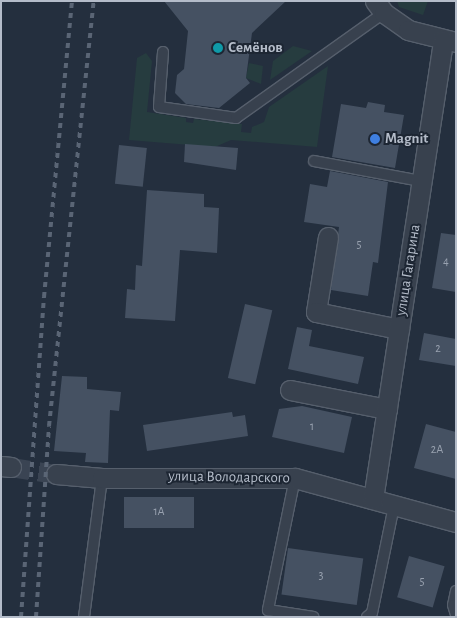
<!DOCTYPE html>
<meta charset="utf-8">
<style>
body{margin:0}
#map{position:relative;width:457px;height:618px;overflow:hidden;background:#242f3e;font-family:"Alegreya Sans",sans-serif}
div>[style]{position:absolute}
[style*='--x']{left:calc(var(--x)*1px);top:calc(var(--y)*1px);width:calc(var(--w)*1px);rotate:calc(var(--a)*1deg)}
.green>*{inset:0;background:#263c3f}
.building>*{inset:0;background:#455162;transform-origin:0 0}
.street-tunnel>*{height:19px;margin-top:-9.5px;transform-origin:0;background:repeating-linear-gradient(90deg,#3a4453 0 19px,transparent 0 28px)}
.roads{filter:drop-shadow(1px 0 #565f6c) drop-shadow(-1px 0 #565f6c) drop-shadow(0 1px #565f6c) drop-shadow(0 -1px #565f6c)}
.lane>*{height:10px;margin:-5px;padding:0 5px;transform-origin:5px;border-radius:5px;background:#38414e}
.street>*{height:19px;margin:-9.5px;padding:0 9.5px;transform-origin:9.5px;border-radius:9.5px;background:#38414e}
.rail>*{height:4px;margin-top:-2px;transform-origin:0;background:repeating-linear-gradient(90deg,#5a6575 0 5px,transparent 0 10px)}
.dots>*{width:14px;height:14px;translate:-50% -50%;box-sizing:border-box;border:2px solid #1d2633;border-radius:50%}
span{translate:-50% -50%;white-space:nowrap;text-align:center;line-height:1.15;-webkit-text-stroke:4px #1d2633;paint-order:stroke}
.number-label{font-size:12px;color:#98a1af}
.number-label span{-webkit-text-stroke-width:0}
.poi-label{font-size:15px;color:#b4bcc9;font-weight:700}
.left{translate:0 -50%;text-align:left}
.street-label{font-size:15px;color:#b4bcc9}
.frame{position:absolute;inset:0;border:2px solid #b4bcc9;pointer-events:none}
</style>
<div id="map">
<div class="green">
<i style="clip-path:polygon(397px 1px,428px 1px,423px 15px,399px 7px)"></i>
<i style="clip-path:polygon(293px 46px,312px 51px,270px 80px,273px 61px)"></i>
<i style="clip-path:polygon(146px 53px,152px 61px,147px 112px,186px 118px,186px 122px,193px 123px,194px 119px,242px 124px,241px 132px,251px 133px,252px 127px,264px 122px,269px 107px,328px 66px,317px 147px,231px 140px,215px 147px,129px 140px,137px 58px)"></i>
<i style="clip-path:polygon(249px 63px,263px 66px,261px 84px,246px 78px)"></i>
</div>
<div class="building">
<i style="clip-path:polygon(164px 1px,286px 1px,252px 33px,246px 78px,250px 83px,219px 108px,186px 104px,175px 93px,177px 75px,184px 69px,188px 31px)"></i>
<i style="clip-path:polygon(368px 102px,385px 105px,384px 112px,404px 115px,395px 168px,332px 157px,341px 104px,366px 108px)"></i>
<i style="clip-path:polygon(185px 144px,238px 148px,236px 170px,184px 162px)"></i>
<i style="left:119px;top:145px;width:28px;height:39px;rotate:6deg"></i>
<i style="clip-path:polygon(330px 171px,388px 182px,378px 263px,373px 262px,368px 296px,331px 290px,339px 227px,304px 222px,310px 184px,327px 187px)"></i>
<i style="clip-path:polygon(147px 190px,204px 194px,204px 207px,219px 208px,217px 253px,180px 250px,175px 321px,125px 318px,127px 289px,135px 290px,136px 265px,142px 266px)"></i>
<i style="clip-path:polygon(441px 233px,456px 235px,456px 292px,432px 288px)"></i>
<i style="left:245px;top:304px;width:28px;height:76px;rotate:13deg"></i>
<i style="clip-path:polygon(297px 327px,312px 330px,309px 346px,364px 357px,358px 384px,288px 369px)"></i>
<i style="clip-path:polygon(424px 333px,456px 339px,456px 366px,419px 360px)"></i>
<i style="clip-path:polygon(62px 376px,87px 377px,87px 389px,121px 392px,119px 411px,110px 410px,108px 463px,85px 462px,86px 453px,54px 451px)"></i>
<i style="clip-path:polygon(302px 406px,352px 417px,344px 453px,272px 437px,279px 409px)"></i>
<i style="clip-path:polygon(232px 412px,233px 417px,245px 415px,248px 436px,147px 451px,143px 425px)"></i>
<i style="clip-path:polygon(426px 424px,456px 432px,456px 479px,414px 468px)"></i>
<i style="left:124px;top:497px;width:70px;height:31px"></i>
<i style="left:288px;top:548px;width:76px;height:47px;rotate:8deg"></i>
<i style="left:409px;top:556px;width:37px;height:43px;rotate:16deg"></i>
</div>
<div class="street-tunnel">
<i style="--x:11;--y:467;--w:46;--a:8.8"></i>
</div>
<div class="roads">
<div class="lane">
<i style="--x:163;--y:52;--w:55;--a:94.2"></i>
<i style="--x:159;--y:107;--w:78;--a:8.1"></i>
<i style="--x:236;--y:118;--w:181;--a:-35.4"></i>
<i style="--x:314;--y:161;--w:109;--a:10.6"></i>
<i style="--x:295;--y:478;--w:135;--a:101.6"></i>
<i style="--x:268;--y:610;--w:46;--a:8.8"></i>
<i style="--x:456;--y:591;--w:14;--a:102"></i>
<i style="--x:453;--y:605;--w:10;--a:73"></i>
<i style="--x:84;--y:617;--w:140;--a:-82.6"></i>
<i style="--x:367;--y:617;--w:6;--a:-39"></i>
<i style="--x:372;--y:613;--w:109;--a:-78.4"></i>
</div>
<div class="street">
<i style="--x:375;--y:1;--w:15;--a:53"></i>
<i style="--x:384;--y:13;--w:29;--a:35"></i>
<i style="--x:408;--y:30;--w:49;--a:14"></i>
<i style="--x:328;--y:237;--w:76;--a:99.1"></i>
<i style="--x:316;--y:312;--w:85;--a:11.6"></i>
<i style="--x:290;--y:390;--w:99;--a:11.1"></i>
<i style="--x:1;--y:466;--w:10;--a:6"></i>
<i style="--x:56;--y:474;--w:46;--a:5"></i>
<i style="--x:102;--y:478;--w:193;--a:0"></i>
<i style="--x:295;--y:478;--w:167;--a:15.3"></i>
<i style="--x:373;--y:499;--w:464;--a:-81.3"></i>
</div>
</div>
<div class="rail">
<i style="--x:21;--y:617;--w:321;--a:-85.9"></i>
<i style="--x:44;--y:297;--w:297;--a:-84.6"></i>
<i style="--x:36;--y:617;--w:191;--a:-86.1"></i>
<i style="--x:49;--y:426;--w:427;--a:-84"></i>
</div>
<div class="dots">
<i style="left:218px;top:48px;background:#0f9aa8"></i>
<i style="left:375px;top:139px;background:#3f7fe0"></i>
</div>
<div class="number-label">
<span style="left:359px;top:245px">5</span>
<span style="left:446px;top:262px">4</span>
<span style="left:438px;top:349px">2</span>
<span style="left:312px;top:427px">1</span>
<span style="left:437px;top:450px">2А</span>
<span style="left:159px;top:512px">1А</span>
<span style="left:321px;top:576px">3</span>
<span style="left:422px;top:582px">5</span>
</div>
<div class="poi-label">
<span class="left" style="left:228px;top:48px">Семёнов</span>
<span class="left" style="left:385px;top:139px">Magnit</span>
</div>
<div class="street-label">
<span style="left:408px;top:270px;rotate:-81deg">улица Гагарина</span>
<span style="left:229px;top:477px;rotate:1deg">улица Володарского</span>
</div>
<div class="frame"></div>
</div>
